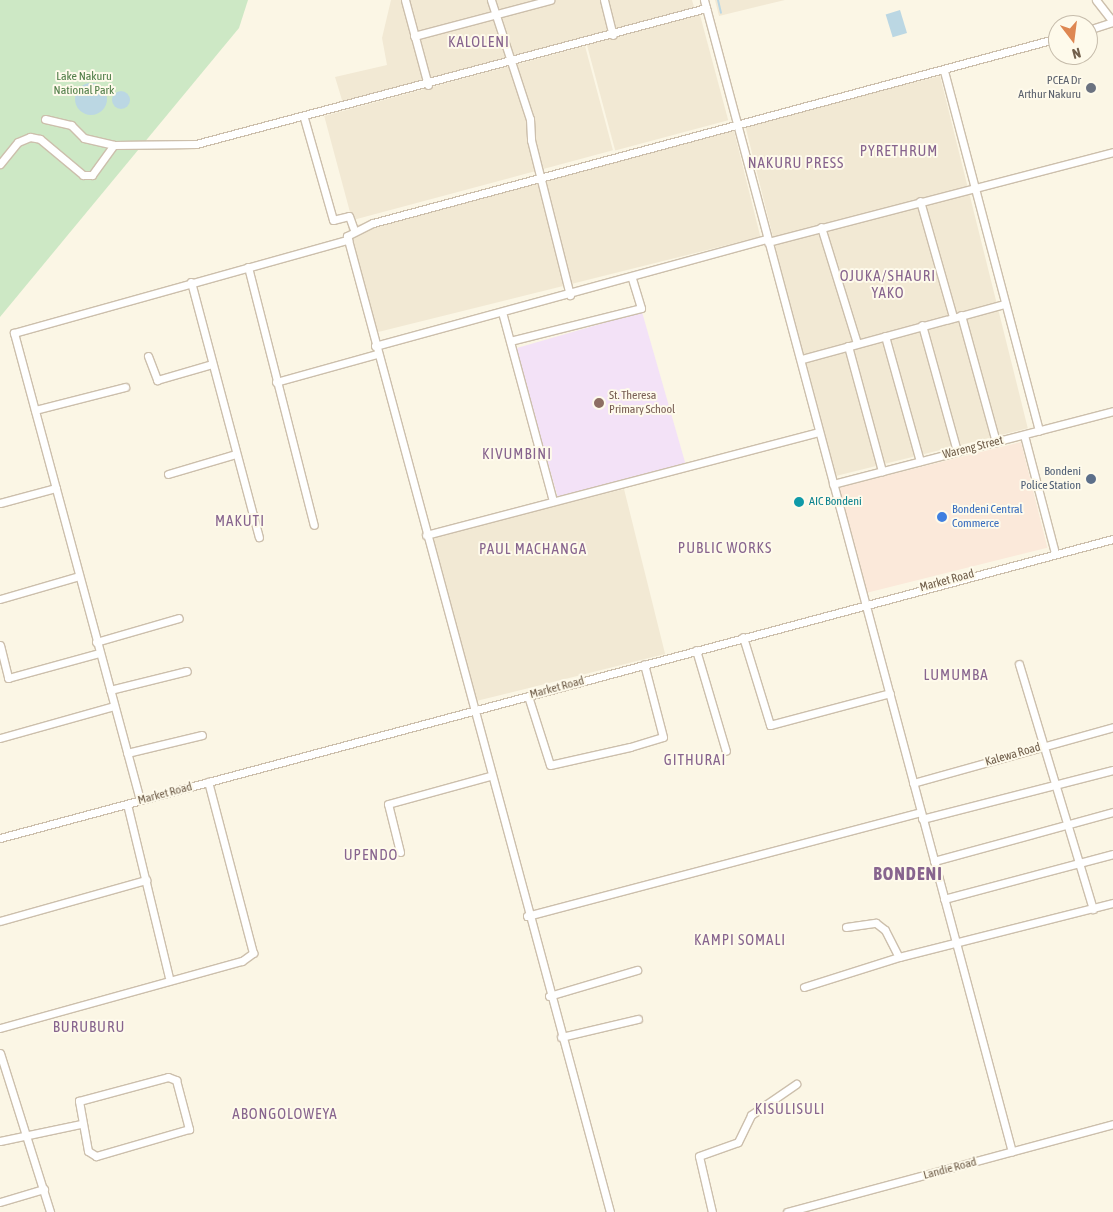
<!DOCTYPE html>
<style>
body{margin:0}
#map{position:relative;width:1113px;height:1212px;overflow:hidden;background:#fbf6e5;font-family:"Asap Condensed",sans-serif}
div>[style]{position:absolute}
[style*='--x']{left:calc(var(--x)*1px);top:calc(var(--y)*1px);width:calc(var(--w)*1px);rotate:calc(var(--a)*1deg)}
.residential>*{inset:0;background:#f2e9d4;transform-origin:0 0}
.commercial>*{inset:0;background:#fbe9da;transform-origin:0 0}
.education>*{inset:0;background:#f3e2f7;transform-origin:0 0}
.green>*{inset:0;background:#cde8c5}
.water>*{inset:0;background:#bbd7e3;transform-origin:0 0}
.round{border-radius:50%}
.stream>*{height:2px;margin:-1px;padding:0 1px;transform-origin:1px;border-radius:1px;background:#bbd7e3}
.roads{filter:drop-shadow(1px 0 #ccbfac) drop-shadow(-1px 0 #ccbfac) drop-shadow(0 1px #ccbfac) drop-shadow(0 -1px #ccbfac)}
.minor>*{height:7px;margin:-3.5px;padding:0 3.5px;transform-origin:3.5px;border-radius:3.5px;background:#fff}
.dots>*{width:14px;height:14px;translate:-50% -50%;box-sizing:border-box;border:2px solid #fefaeb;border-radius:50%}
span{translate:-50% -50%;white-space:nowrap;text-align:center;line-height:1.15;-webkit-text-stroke:4px #fefaeb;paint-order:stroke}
.park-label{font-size:12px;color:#4f7d47}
.worship-label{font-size:12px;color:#5b616d}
.right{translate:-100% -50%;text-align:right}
.education-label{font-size:12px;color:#785e54}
.left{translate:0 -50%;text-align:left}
.street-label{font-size:12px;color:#72604c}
.service-label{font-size:12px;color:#4e5e75}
.culture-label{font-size:12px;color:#0d838f}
.shop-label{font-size:12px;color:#366cbe}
.quarter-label{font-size:15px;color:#87648e;letter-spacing:1px}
.district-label{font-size:18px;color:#87648e;font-weight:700;letter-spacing:1px}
.north{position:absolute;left:1048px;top:15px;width:50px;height:50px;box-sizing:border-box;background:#fefaeb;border:1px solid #c6bcab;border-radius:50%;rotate:165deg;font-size:14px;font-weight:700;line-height:20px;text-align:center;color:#72604c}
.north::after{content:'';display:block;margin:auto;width:18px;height:22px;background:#de8752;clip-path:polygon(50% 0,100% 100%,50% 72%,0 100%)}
</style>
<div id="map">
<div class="residential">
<i style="clip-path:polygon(391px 0,692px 0,694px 7px,345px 110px,335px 77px,387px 65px,382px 38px)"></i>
<i style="clip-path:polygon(715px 0,785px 0,719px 16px)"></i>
<i style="left:700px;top:15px;width:109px;height:117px;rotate:75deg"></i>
<i style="left:585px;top:46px;width:108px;height:270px;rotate:75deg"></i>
<i style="left:940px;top:76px;width:363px;height:201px;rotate:76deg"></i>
<i style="left:734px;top:131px;width:109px;height:398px;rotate:76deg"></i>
<i style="left:624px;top:489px;width:170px;height:201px;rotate:76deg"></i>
</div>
<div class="commercial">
<i style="left:1021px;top:442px;width:109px;height:190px;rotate:76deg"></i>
</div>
<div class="education">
<i style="left:642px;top:312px;width:157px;height:132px;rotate:74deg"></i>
</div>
<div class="green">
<i style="clip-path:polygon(0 0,248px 0,239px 28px,0 317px)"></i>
</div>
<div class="water">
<i style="left:900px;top:10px;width:24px;height:15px;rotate:73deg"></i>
<i class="round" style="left:75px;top:83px;width:32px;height:32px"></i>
<i class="round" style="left:112px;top:91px;width:18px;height:18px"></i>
</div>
<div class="stream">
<i style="--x:718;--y:0;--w:13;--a:77"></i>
<i style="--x:560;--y:997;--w:22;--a:-18"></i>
</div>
<div class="roads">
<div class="minor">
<i style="--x:405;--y:0;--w:88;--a:74.9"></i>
<i style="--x:491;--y:0;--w:125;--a:71.9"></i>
<i style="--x:530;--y:119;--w:21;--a:87"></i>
<i style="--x:531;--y:140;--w:160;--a:75.9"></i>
<i style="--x:604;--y:0;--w:36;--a:76"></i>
<i style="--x:704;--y:0;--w:1192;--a:75.03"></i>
<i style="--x:1096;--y:0;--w:28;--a:52"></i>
<i style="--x:1088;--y:30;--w:26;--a:-18"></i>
<i style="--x:414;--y:36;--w:141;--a:-14.8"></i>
<i style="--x:944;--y:71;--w:372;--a:75.2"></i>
<i style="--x:304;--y:118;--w:106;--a:74.1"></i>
<i style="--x:333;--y:220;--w:16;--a:-14"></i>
<i style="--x:349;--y:216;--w:15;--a:70"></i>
<i style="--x:45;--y:119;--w:27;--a:13"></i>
<i style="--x:71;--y:125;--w:18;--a:45"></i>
<i style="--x:84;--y:138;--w:31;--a:13"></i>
<i style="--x:114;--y:145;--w:82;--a:-0.7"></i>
<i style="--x:196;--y:144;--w:528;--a:-14.93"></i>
<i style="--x:0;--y:164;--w:28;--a:-51"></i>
<i style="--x:18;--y:142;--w:13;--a:-23"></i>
<i style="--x:30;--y:137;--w:10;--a:11"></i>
<i style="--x:40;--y:139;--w:56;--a:39.9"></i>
<i style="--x:83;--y:175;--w:9;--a:0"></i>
<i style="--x:92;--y:175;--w:37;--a:-54"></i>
<i style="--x:920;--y:201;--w:121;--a:74.1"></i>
<i style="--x:821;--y:227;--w:121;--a:72.8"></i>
<i style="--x:768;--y:242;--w:357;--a:-14.6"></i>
<i style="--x:248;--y:267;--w:266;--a:75.7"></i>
<i style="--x:191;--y:282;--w:264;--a:75.1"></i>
<i style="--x:502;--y:312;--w:196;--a:74.9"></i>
<i style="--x:961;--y:315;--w:132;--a:74.6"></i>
<i style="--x:922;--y:325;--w:131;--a:74.5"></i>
<i style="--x:885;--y:336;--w:130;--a:74.4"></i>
<i style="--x:510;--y:341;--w:135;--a:-14.1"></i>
<i style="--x:641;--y:308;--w:31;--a:-107"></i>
<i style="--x:375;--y:346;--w:406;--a:-15.3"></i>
<i style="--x:848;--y:346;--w:130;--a:74.8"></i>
<i style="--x:148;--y:356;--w:26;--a:69"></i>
<i style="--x:157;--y:380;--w:57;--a:-16.2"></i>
<i style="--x:802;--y:359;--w:210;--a:-15.2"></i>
<i style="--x:276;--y:382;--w:105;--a:-15.5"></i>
<i style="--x:35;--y:410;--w:93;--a:-14.3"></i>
<i style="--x:1024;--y:435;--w:122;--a:75.3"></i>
<i style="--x:168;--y:474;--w:71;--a:-16.4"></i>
<i style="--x:833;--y:484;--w:289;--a:-14.6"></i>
<i style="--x:0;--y:503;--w:58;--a:-15"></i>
<i style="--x:426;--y:535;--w:405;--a:-14.7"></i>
<i style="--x:0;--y:599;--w:82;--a:-16.2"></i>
<i style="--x:743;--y:637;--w:92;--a:72.9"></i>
<i style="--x:770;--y:725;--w:124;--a:-14.9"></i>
<i style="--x:96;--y:642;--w:86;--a:-16.1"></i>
<i style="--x:0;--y:645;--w:34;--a:76"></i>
<i style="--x:8;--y:678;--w:94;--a:-15.4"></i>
<i style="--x:696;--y:650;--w:105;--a:73.5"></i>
<i style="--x:1019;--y:664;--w:256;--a:73.2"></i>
<i style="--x:110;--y:690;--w:79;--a:-13.9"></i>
<i style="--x:528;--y:696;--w:72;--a:72.3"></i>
<i style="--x:550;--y:765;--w:82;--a:-12.7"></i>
<i style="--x:630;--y:747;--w:34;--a:-17"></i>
<i style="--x:663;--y:737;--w:75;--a:-104.6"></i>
<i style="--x:0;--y:738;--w:118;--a:-15.7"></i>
<i style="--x:127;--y:753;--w:77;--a:-13.5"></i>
<i style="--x:913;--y:783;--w:208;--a:-15.6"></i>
<i style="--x:140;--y:800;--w:484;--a:-105.1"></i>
<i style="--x:14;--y:333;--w:347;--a:-15.6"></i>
<i style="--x:127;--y:804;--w:178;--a:76.4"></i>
<i style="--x:922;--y:819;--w:197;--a:-14.4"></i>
<i style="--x:0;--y:838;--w:1152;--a:-15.04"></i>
<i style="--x:400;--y:852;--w:49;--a:-104"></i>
<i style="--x:388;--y:804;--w:106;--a:-15.4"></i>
<i style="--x:934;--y:861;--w:186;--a:-15.3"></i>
<i style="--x:944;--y:899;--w:175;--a:-14.9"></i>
<i style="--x:527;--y:916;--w:407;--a:-14.8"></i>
<i style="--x:0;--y:921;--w:152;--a:-15.7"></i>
<i style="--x:846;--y:927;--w:30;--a:-8"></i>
<i style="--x:876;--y:923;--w:11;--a:38"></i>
<i style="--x:885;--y:930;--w:30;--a:63"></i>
<i style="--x:899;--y:957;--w:221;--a:-14.2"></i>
<i style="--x:804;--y:987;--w:100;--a:-17.5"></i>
<i style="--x:549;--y:996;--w:92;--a:-16.5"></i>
<i style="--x:0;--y:1028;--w:251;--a:-15.5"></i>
<i style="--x:242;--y:961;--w:14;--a:-36"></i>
<i style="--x:253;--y:953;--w:177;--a:-104.7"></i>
<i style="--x:561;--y:1037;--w:79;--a:-13.2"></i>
<i style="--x:0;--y:1053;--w:167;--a:72.5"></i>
<i style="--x:168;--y:1077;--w:9;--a:21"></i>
<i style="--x:176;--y:1080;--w:51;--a:75.1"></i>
<i style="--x:189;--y:1129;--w:97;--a:163.8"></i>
<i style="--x:96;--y:1156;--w:9;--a:-148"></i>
<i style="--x:88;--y:1151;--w:51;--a:-100.2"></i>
<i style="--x:79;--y:1101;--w:92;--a:-15.1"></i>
<i style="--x:0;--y:1141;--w:83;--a:-11.9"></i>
<i style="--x:0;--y:1202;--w:46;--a:-16.5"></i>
<i style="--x:610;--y:1212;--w:1011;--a:-105.08"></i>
<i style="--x:347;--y:236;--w:29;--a:-27"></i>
<i style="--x:373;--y:223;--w:710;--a:-15.11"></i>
<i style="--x:712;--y:1212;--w:57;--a:-103.1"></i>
<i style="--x:699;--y:1156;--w:41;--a:-19.7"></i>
<i style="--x:738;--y:1142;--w:30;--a:-64"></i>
<i style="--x:751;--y:1115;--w:55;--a:-34.6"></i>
<i style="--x:787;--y:1212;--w:338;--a:-15.1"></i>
</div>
</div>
<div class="dots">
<i style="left:1091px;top:88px;background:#6b7280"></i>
<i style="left:599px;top:403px;background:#8d6e63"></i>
<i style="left:1091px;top:479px;background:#5c6f8a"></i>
<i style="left:799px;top:502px;background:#0f9aa8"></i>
<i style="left:942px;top:517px;background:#3f7fe0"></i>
</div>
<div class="park-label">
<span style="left:84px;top:84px">Lake Nakuru<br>National Park</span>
</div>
<div class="worship-label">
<span class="right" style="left:1081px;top:88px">PCEA Dr<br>Arthur Nakuru</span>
</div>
<div class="education-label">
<span class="left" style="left:609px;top:403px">St. Theresa<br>Primary School</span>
</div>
<div class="street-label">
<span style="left:973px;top:448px;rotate:-14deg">Wareng Street</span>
<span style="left:947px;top:581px;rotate:-15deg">Market Road</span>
<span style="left:557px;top:688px;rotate:-15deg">Market Road</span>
<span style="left:1013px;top:755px;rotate:-16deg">Kalewa Road</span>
<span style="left:165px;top:794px;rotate:-15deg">Market Road</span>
<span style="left:950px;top:1169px;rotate:-15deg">Landie Road</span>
</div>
<div class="service-label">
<span class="right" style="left:1081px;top:479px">Bondeni<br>Police Station</span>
</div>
<div class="culture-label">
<span class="left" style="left:809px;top:502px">AIC Bondeni</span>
</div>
<div class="shop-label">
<span class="left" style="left:952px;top:517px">Bondeni Central<br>Commerce</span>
</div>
<div class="quarter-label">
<span style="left:479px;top:42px">KALOLENI</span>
<span style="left:899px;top:151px">PYRETHRUM</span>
<span style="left:796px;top:163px">NAKURU PRESS</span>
<span style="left:888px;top:284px">OJUKA/SHAURI<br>YAKO</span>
<span style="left:517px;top:454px">KIVUMBINI</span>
<span style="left:240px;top:521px">MAKUTI</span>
<span style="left:725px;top:548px">PUBLIC WORKS</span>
<span style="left:533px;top:549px">PAUL MACHANGA</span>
<span style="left:956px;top:675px">LUMUMBA</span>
<span style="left:695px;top:760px">GITHURAI</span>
<span style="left:371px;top:855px">UPENDO</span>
<span style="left:740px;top:940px">KAMPI SOMALI</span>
<span style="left:89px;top:1027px">BURUBURU</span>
<span style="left:790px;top:1109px">KISULISULI</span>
<span style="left:285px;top:1114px">ABONGOLOWEYA</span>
</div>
<div class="district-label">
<span style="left:908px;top:874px">BONDENI</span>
</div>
<div class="north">N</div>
</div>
